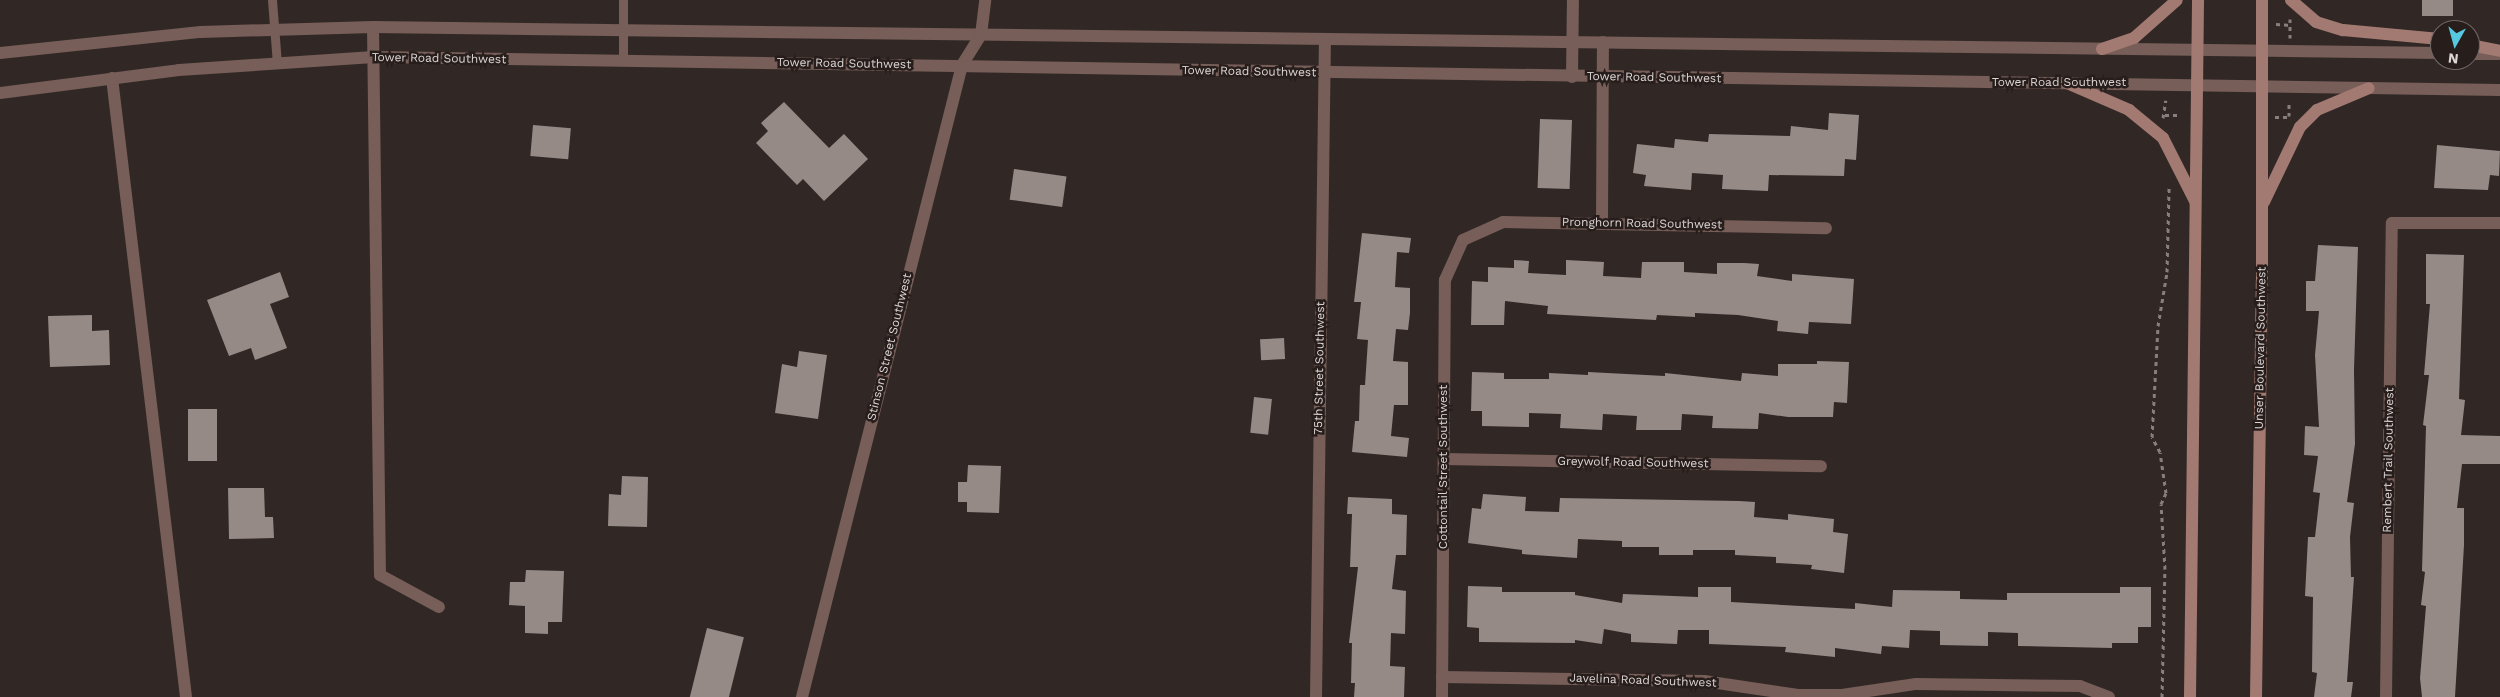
<!DOCTYPE html>
<style>
body{margin:0}
#map{position:relative;width:2500px;height:697px;overflow:hidden;background:#312826;font-family:"Work Sans",sans-serif}
div>[style]{position:absolute}
[style*='--x']{left:calc(var(--x)*1px);top:calc(var(--y)*1px);width:calc(var(--w)*1px);rotate:calc(var(--a)*1deg)}
.building>*{inset:0;background:#968a87;transform-origin:0 0}
.path>*{height:3px;margin-top:-1.5px;transform-origin:0;background:repeating-linear-gradient(90deg,#877f7e 0 4px,transparent 0 8px)}
.service>*{height:9px;margin:-4.5px;padding:0 4.5px;transform-origin:4.5px;border-radius:4.5px;background:#775e58}
.minor>*{height:12px;margin:-6px;padding:0 6px;transform-origin:6px;border-radius:6px;background:#775e58}
.tertiary>*{height:12px;margin:-6px;padding:0 6px;transform-origin:6px;border-radius:6px;background:#775e58}
.secondary>*{height:12px;margin:-6px;padding:0 6px;transform-origin:6px;border-radius:6px;background:#a27a71}
span{translate:-50% -50%;white-space:nowrap;text-align:center;line-height:1.15;-webkit-text-stroke:5px #271e1c;paint-order:stroke}
.street-label{font-size:12px;color:#ddd6d5}
.north{position:absolute;left:2430px;top:20px;width:50px;height:50px;box-sizing:border-box;background:#271e1c;border:1px solid #706866;border-radius:50%;rotate:187deg;font-size:14px;font-weight:700;line-height:20px;text-align:center;color:#ddd6d5}
.north::after{content:'';display:block;margin:auto;width:18px;height:22px;background:#56c9e0;clip-path:polygon(50% 0,100% 100%,50% 72%,0 100%)}
</style>
<div id="map">
<div class="building">
<i style="left:2422px;top:0;width:31px;height:16px"></i>
<i style="clip-path:polygon(784px 102px,829px 148px,844px 134px,868px 159px,824px 201px,803px 179px,797px 185px,756px 143px,768px 131px,761px 123px)"></i>
<i style="clip-path:polygon(1829px 113px,1859px 115px,1856px 160px,1845px 159px,1844px 176px,1769px 175px,1768px 191px,1722px 189px,1723px 175px,1692px 173px,1691px 190px,1644px 186px,1646px 175px,1633px 173px,1637px 144px,1674px 148px,1675px 139px,1708px 142px,1709px 134px,1790px 136px,1791px 126px,1828px 130px)"></i>
<i style="left:1540px;top:119px;width:32px;height:69px;rotate:2deg"></i>
<i style="left:533px;top:125px;width:38px;height:31px;rotate:5deg"></i>
<i style="clip-path:polygon(2437px 145px,2500px 151px,2499px 176px,2490px 175px,2488px 190px,2434px 188px)"></i>
<i style="left:1014px;top:169px;width:53px;height:31px;rotate:8deg"></i>
<i style="clip-path:polygon(1362px 233px,1411px 238px,1409px 253px,1397px 252px,1395px 287px,1410px 288px,1410px 313px,1408px 330px,1396px 329px,1393px 361px,1408px 362px,1408px 405px,1394px 405px,1391px 436px,1409px 438px,1407px 457px,1352px 452px,1355px 421px,1359px 421px,1360px 385px,1365px 385px,1368px 340px,1357px 339px,1361px 302px,1354px 302px)"></i>
<i style="clip-path:polygon(2318px 245px,2358px 247px,2354px 370px,2355px 444px,2347px 502px,2354px 503px,2350px 537px,2351px 577px,2354px 577px,2347px 682px,2353px 682px,2351px 697px,2314px 697px,2317px 673px,2312px 672px,2313px 597px,2305px 596px,2308px 537px,2315px 537px,2320px 493px,2313px 492px,2318px 456px,2304px 455px,2305px 426px,2319px 427px,2315px 355px,2319px 311px,2306px 311px,2306px 281px,2315px 281px)"></i>
<i style="clip-path:polygon(2426px 254px,2464px 255px,2459px 399px,2465px 400px,2461px 435px,2500px 436px,2500px 464px,2462px 464px,2457px 508px,2464px 508px,2464px 545px,2455px 697px,2422px 697px,2420px 678px,2426px 606px,2421px 605px,2425px 572px,2422px 571px,2426px 426px,2423px 425px,2429px 375px,2424px 375px,2430px 304px,2426px 304px)"></i>
<i style="clip-path:polygon(1514px 260px,1529px 261px,1528px 273px,1566px 275px,1566px 260px,1604px 262px,1603px 276px,1641px 278px,1642px 262px,1684px 262px,1684px 272px,1717px 274px,1717px 263px,1744px 263px,1759px 264px,1757px 276px,1792px 281px,1792px 274px,1854px 279px,1851px 324px,1809px 322px,1808px 334px,1777px 331px,1778px 321px,1738px 315px,1695px 313px,1695px 317px,1657px 315px,1656px 320px,1618px 318px,1547px 314px,1548px 306px,1505px 301px,1504px 325px,1471px 325px,1472px 281px,1488px 282px,1488px 267px,1514px 268px)"></i>
<i style="clip-path:polygon(280px 272px,289px 297px,270px 304px,287px 348px,255px 360px,251px 348px,229px 356px,207px 300px)"></i>
<i style="clip-path:polygon(92px 315px,92px 331px,109px 330px,110px 365px,50px 367px,48px 316px)"></i>
<i style="left:1284px;top:338px;width:21px;height:24px;rotate:87deg"></i>
<i style="clip-path:polygon(799px 351px,827px 355px,818px 419px,775px 413px,782px 364px,797px 367px)"></i>
<i style="clip-path:polygon(1817px 361px,1849px 362px,1847px 403px,1834px 402px,1833px 417px,1788px 417px,1759px 413px,1758px 429px,1712px 428px,1713px 416px,1682px 414px,1681px 430px,1636px 430px,1637px 416px,1603px 414px,1602px 430px,1560px 428px,1561px 414px,1529px 413px,1529px 427px,1482px 426px,1482px 411px,1471px 411px,1472px 372px,1504px 373px,1504px 379px,1549px 379px,1549px 373px,1588px 375px,1588px 372px,1665px 376px,1665px 373px,1741px 381px,1742px 373px,1778px 376px,1778px 364px,1817px 364px)"></i>
<i style="left:1254px;top:397px;width:18px;height:36px;rotate:6deg"></i>
<i style="left:188px;top:409px;width:29px;height:52px"></i>
<i style="clip-path:polygon(968px 465px,1001px 466px,999px 513px,967px 512px,967px 502px,958px 502px,958px 482px,967px 482px)"></i>
<i style="clip-path:polygon(622px 476px,648px 477px,647px 527px,608px 526px,609px 494px,621px 495px)"></i>
<i style="clip-path:polygon(228px 488px,264px 488px,265px 517px,273px 517px,274px 538px,229px 539px)"></i>
<i style="clip-path:polygon(1483px 494px,1526px 497px,1525px 511px,1559px 512px,1560px 498px,1739px 501px,1755px 502px,1754px 517px,1788px 520px,1788px 514px,1834px 519px,1833px 532px,1848px 534px,1844px 573px,1811px 569px,1812px 565px,1776px 563px,1776px 557px,1735px 555px,1735px 550px,1693px 550px,1693px 555px,1659px 555px,1659px 547px,1622px 547px,1622px 541px,1578px 539px,1577px 558px,1522px 554px,1522px 550px,1468px 543px,1472px 508px,1481px 509px)"></i>
<i style="clip-path:polygon(1348px 497px,1392px 499px,1392px 514px,1407px 515px,1406px 555px,1396px 555px,1392px 589px,1406px 591px,1405px 634px,1391px 633px,1390px 666px,1405px 667px,1404px 697px,1354px 697px,1355px 683px,1351px 683px,1352px 643px,1349px 643px,1358px 567px,1350px 567px,1352px 514px,1347px 514px)"></i>
<i style="clip-path:polygon(526px 570px,564px 571px,562px 622px,548px 622px,548px 634px,525px 633px,525px 606px,509px 605px,510px 582px,525px 582px)"></i>
<i style="clip-path:polygon(1468px 586px,1502px 587px,1502px 592px,1575px 592px,1575px 595px,1622px 603px,1623px 594px,1698px 597px,1698px 587px,1731px 587px,1731px 602px,1855px 609px,1855px 603px,1892px 607px,1893px 590px,1960px 591px,1960px 599px,2007px 600px,2007px 593px,2120px 593px,2120px 587px,2151px 587px,2151px 627px,2138px 627px,2138px 643px,2112px 643px,2112px 648px,2018px 646px,2018px 633px,1988px 632px,1988px 646px,1940px 645px,1940px 631px,1910px 630px,1909px 648px,1882px 646px,1881px 654px,1835px 648px,1835px 657px,1785px 652px,1786px 647px,1709px 644px,1709px 630px,1678px 630px,1677px 644px,1631px 642px,1631px 634px,1604px 629px,1602px 644px,1575px 640px,1575px 643px,1479px 642px,1479px 628px,1467px 627px)"></i>
<i style="left:707px;top:628px;width:38px;height:71px;rotate:14deg"></i>
</div>
<div class="path">
<i style="--x:2276;--y:24;--w:14;--a:4"></i>
<i style="--x:2290;--y:38;--w:19;--a:-90"></i>
<i style="--x:2165;--y:115;--w:15;--a:0"></i>
<i style="--x:2289;--y:116;--w:14;--a:-90"></i>
<i style="--x:2275;--y:117;--w:14;--a:0"></i>
<i style="--x:2163;--y:118;--w:18;--a:-81"></i>
<i style="--x:2162;--y:697;--w:128;--a:-88.7"></i>
<i style="--x:2165;--y:569;--w:65;--a:-93.5"></i>
<i style="--x:2161;--y:504;--w:12;--a:-66"></i>
<i style="--x:2166;--y:493;--w:41;--a:-98.3"></i>
<i style="--x:2160;--y:452;--w:17;--a:-118"></i>
<i style="--x:2152;--y:437;--w:111;--a:-86.9"></i>
<i style="--x:2158;--y:326;--w:55;--a:-80.5"></i>
<i style="--x:2167;--y:272;--w:84;--a:-88.6"></i>
</div>
<div class="service">
<i style="--x:272;--y:0;--w:64;--a:85.5"></i>
<i style="--x:623;--y:0;--w:61;--a:90"></i>
</div>
<div class="minor">
<i style="--x:373;--y:27;--w:548;--a:89.27"></i>
<i style="--x:380;--y:575;--w:67;--a:28.5"></i>
<i style="--x:1572;--y:77;--w:77;--a:-89.3"></i>
<i style="--x:112;--y:78;--w:623;--a:83.18"></i>
<i style="--x:1602;--y:222;--w:180;--a:-89.7"></i>
<i style="--x:1444;--y:459;--w:377;--a:1.1"></i>
<i style="--x:1442;--y:677;--w:262;--a:0.9"></i>
<i style="--x:1704;--y:681;--w:95;--a:8.5"></i>
<i style="--x:1798;--y:695;--w:44;--a:0"></i>
<i style="--x:1842;--y:695;--w:75;--a:-8.5"></i>
<i style="--x:1916;--y:684;--w:164;--a:0.7"></i>
<i style="--x:2080;--y:686;--w:31;--a:21"></i>
<i style="--x:802;--y:697;--w:652;--a:-75.79"></i>
<i style="--x:1316;--y:697;--w:658;--a:-89.22"></i>
<i style="--x:1442;--y:697;--w:417;--a:-89.6"></i>
<i style="--x:1445;--y:280;--w:44;--a:-65.8"></i>
<i style="--x:1463;--y:240;--w:44;--a:-24.2"></i>
<i style="--x:1503;--y:222;--w:323;--a:1.1"></i>
<i style="--x:2386;--y:697;--w:474;--a:-89.3"></i>
<i style="--x:2392;--y:223;--w:108;--a:0"></i>
</div>
<div class="tertiary">
<i style="--x:0;--y:53;--w:202;--a:-6"></i>
<i style="--x:201;--y:32;--w:172;--a:-1.7"></i>
<i style="--x:373;--y:27;--w:2067;--a:0.72"></i>
<i style="--x:2470;--y:54;--w:28;--a:0"></i>
<i style="--x:962;--y:65;--w:36;--a:-58"></i>
<i style="--x:981;--y:35;--w:35;--a:-83"></i>
<i style="--x:0;--y:93;--w:180;--a:-7.3"></i>
<i style="--x:179;--y:70;--w:195;--a:-3.8"></i>
<i style="--x:374;--y:57;--w:2126;--a:0.89"></i>
</div>
<div class="secondary">
<i style="--x:2291;--y:0;--w:33;--a:41"></i>
<i style="--x:2316;--y:22;--w:28;--a:17"></i>
<i style="--x:2343;--y:30;--w:97;--a:5.3"></i>
<i style="--x:2470;--y:45;--w:31;--a:11"></i>
<i style="--x:2102;--y:49;--w:34;--a:-19"></i>
<i style="--x:2134;--y:38;--w:57;--a:-41.5"></i>
<i style="--x:2067;--y:83;--w:68;--a:23.5"></i>
<i style="--x:2129;--y:110;--w:44;--a:39.5"></i>
<i style="--x:2163;--y:138;--w:71;--a:63.1"></i>
<i style="--x:2264;--y:202;--w:83;--a:-64.4"></i>
<i style="--x:2300;--y:127;--w:24;--a:-45"></i>
<i style="--x:2317;--y:110;--w:56;--a:-22.9"></i>
<i style="--x:2190;--y:697;--w:697;--a:-89.34"></i>
<i style="--x:2256;--y:697;--w:416;--a:-89.2"></i>
<i style="--x:2262;--y:281;--w:281;--a:-90"></i>
</div>
<div class="street-label">
<span style="left:439px;top:59px;rotate:1deg">Tower Road Southwest</span>
<span style="left:844px;top:64px;rotate:1deg">Tower Road Southwest</span>
<span style="left:1249px;top:72px;rotate:1deg">Tower Road Southwest</span>
<span style="left:1654px;top:78px;rotate:1deg">Tower Road Southwest</span>
<span style="left:2059px;top:83px">Tower Road Southwest</span>
<span style="left:1642px;top:224px;rotate:1deg">Pronghorn Road Southwest</span>
<span style="left:890px;top:347px;rotate:-76deg">Stinson Street Southwest</span>
<span style="left:2261px;top:348px;rotate:-89deg">Unser Boulevard Southwest</span>
<span style="left:1320px;top:368px;rotate:-89deg">75th Street Southwest</span>
<span style="left:2389px;top:460px;rotate:-89deg">Rembert Trail Southwest</span>
<span style="left:1633px;top:463px;rotate:1deg">Greywolf Road Southwest</span>
<span style="left:1444px;top:467px;rotate:-90deg">Cottontail Street Southwest</span>
<span style="left:1643px;top:681px;rotate:2deg">Javelina Road Southwest</span>
</div>
<div class="north">N</div>
</div>
